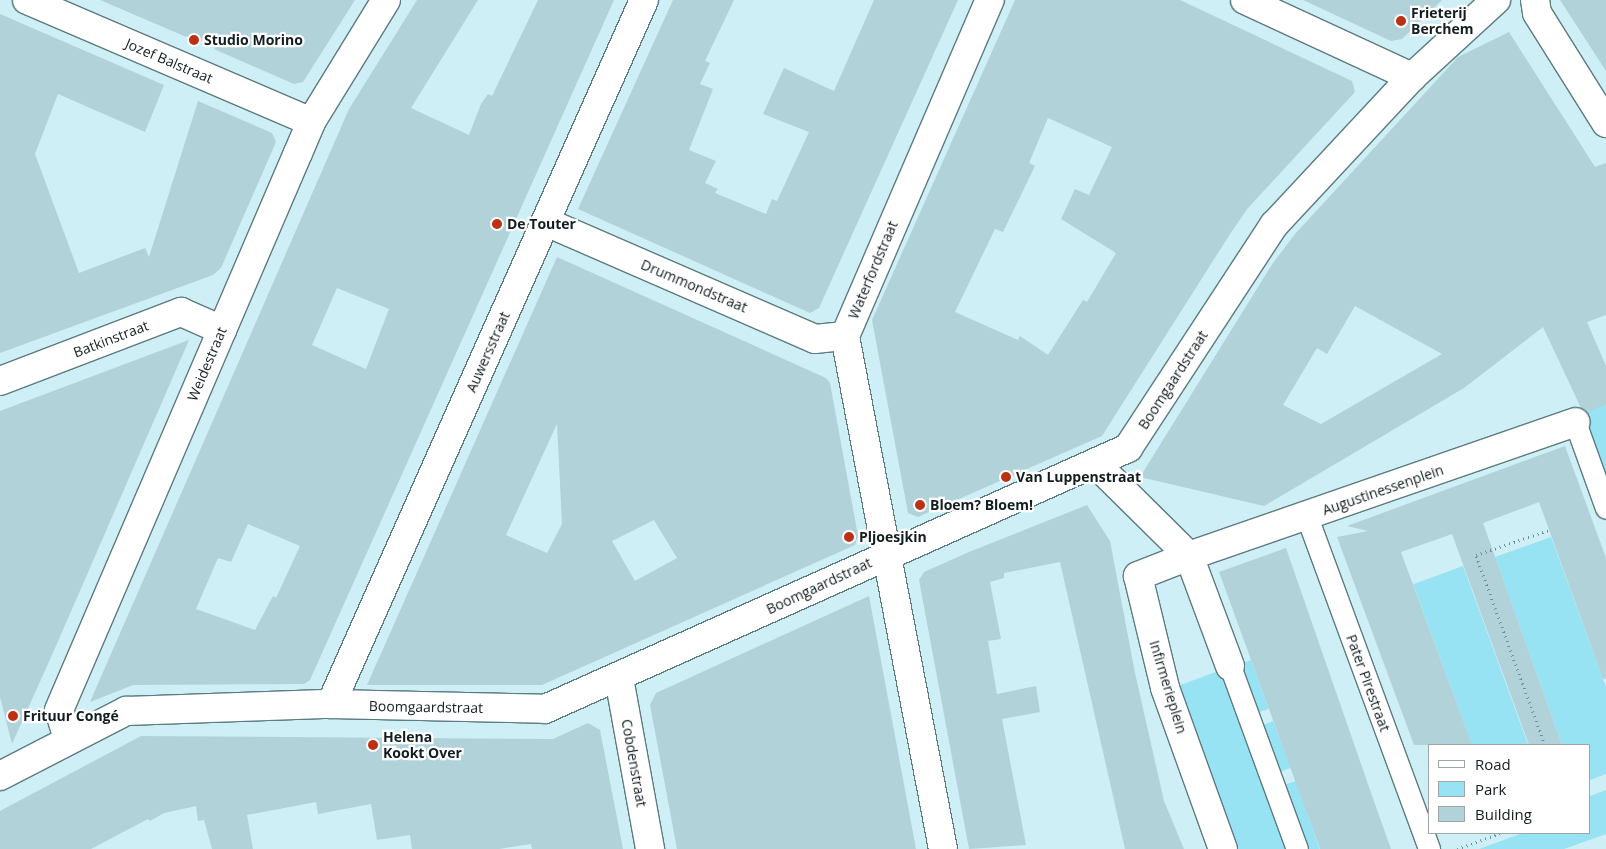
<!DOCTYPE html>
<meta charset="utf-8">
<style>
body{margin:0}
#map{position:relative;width:1606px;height:849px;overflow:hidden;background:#ceeff6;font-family:"Open Sans",sans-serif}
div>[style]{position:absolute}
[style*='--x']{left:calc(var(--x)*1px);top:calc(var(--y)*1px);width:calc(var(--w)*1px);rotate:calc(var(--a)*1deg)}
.green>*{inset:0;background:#97e2f3;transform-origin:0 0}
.building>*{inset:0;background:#b2d2d9}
.path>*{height:3px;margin-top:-1.5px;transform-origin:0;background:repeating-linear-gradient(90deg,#758c91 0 1px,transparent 0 5px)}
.roads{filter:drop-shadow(1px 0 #5d7b81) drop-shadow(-1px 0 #5d7b81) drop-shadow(0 1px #5d7b81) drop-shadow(0 -1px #5d7b81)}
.pedestrian>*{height:21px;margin:-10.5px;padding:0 10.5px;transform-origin:10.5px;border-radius:10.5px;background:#fff}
.minor>*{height:28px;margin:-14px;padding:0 14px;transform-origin:14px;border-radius:14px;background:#fff}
.dots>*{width:14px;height:14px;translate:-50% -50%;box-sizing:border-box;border:2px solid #fff;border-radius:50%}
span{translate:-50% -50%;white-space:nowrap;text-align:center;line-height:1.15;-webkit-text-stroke:4.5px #fff;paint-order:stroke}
.poi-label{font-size:14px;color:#111d20;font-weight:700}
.left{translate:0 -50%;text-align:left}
.street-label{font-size:14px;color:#111d20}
.legend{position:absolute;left:1428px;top:744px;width:162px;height:90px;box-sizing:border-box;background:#fff;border:1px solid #a0a5a6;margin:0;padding:6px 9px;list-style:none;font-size:15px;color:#111d20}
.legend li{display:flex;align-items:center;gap:10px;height:25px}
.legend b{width:25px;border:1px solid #a0a5a6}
</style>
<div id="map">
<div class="green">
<i style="clip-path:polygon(1606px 405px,1606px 477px,1583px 413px)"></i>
<i style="clip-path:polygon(1551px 537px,1606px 687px,1606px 774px,1590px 780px,1590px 745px,1562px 745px,1495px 557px)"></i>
<i style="left:1463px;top:566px;width:191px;height:53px;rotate:70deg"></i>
<i style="left:1251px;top:660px;width:52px;height:17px;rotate:70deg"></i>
<i style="left:1227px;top:668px;width:193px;height:54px;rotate:70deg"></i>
<i style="left:1273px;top:721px;width:50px;height:16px;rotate:69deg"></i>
<i style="left:1296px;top:781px;width:72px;height:17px;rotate:71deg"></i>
<i style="clip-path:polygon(1606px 790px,1606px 834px,1564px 849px,1479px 849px,1523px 833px,1590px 833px,1590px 796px)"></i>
</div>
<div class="building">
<i style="clip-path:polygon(100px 0,355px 0,303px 82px,294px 84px,214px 49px,215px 45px,184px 36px)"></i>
<i style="clip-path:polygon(evenodd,417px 0,478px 0,411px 108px,469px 135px,481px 104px,488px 94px,492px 96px,538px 0,614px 0,310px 680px,304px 684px,133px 685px,90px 702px,349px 109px,417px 0,337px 288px,389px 309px,366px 369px,312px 345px,337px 288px,417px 0,248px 524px,300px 546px,276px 598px,273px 596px,255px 630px,196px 609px,218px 558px,231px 562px,248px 524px)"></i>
<i style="clip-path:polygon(673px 0,734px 0,705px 61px,710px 63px,700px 84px,713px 89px,689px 150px,716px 161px,705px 183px,718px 189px,715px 193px,766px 214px,772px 199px,777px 201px,809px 132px,763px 114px,784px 68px,834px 91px,874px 0,958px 0,819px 308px,810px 313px,578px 209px)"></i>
<i style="clip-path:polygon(evenodd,1015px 0,1180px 0,1352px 81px,1355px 92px,1248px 208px,1230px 234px,1102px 436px,918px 517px,908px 513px,872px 320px,1015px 0,1048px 118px,1112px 147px,1089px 195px,1075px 189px,1061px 219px,1116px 253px,1087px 302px,1083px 300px,1048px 355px,1020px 336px,1018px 340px,955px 312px,995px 229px,1003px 232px,1035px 166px,1029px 163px,1048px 118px)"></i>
<i style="clip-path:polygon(1303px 0,1442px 0,1402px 39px,1391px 41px)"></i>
<i style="clip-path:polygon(1560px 0,1606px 0,1606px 71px)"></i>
<i style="clip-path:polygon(0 14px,164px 85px,145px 132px,58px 94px,35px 154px,79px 273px,145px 248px,149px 257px,198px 101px,272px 133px,276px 142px,221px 268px,213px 275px,0 353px)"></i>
<i style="clip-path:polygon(evenodd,1509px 32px,1595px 167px,1606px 163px,1606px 315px,1587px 322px,1606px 366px,1606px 405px,1587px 412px,1581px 408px,1543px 327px,1464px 388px,1264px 506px,1140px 477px,1273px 263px,1295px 234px,1458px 57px,1509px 32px,1355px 306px,1442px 354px,1321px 424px,1283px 405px,1317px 348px,1327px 354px,1355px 306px)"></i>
<i style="clip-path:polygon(evenodd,557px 257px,826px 378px,830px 383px,858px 536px,855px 545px,542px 685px,367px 685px,557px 257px,557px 424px,562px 524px,547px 553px,506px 535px,557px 424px,557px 257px,654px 520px,677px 558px,635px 581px,612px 541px,654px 520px)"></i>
<i style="clip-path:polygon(189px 340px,56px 646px,12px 744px,0 697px,0 411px)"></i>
<i style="clip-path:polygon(1565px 446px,1606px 558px,1606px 679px,1603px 679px,1539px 502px,1483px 523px,1562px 745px,1529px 745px,1452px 534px,1401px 552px,1472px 745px,1414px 745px,1337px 537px,1368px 531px,1347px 526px)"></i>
<i style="clip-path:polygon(1087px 505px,1110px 541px,1135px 673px,1164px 801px,1184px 849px,1125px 849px,1060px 562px,1004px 573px,1004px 578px,990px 582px,1001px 639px,988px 641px,997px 694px,1036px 686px,1040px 712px,1002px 719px,1026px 845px,969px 849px,919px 580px,924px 572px,969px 552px)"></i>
<i style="clip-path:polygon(1286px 548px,1369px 787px,1391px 849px,1320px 849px,1219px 572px)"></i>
<i style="clip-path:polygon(869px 596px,916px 849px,677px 849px,650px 705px,656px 693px)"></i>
<i style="clip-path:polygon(588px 723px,600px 730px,623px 849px,532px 849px,531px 844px,499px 849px,412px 849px,410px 835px,377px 840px,371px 804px,318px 814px,316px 802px,247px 815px,253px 849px,212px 849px,204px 820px,198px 821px,196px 806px,164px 813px,150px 821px,148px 819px,91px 849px,0 849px,0 811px,141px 736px,553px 739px)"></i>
</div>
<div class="path">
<i style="--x:1545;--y:745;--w:202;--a:-110"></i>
<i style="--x:1476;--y:555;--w:77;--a:-18.9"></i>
<i style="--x:1457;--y:849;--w:47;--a:-20"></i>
</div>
<div class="roads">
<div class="pedestrian">
<i style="--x:1575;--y:422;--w:91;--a:70.2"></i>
<i style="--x:1307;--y:517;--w:354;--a:69.8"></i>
<i style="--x:1230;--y:666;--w:195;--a:69.9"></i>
</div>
<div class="minor">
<i style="--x:27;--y:0;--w:309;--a:23.2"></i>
<i style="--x:1245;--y:0;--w:184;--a:24.8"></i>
<i style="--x:1535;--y:0;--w:13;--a:81"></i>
<i style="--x:1537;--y:13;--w:130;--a:57.9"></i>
<i style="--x:546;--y:222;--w:293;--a:23.5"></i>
<i style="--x:815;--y:339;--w:30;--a:-6"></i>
<i style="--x:0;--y:381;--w:194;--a:-20.9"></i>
<i style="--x:181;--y:312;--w:45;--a:23.7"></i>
<i style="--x:1096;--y:464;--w:131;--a:44.7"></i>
<i style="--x:1189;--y:556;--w:55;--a:158.6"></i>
<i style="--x:1138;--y:576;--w:115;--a:76.4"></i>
<i style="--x:1165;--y:688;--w:171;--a:70.2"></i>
<i style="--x:1230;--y:666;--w:117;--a:-110.4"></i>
<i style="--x:1189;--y:556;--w:409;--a:-19.1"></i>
<i style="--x:619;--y:678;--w:174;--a:79.7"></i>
<i style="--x:331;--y:704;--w:770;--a:-66.03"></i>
<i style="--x:68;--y:739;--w:30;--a:-107"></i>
<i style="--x:59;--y:710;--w:606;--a:-66.78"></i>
<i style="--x:298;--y:153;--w:34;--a:-67"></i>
<i style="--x:311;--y:122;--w:143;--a:-58.4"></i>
<i style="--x:0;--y:776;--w:142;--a:-27.3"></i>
<i style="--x:126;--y:711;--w:205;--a:-2"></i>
<i style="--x:331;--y:704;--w:214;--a:1.3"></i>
<i style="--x:545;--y:709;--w:639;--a:-24.12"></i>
<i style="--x:1128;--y:448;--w:267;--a:-56.8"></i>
<i style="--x:1274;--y:225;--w:202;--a:-47"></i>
<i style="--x:1412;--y:77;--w:114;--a:-42.5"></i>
<i style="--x:943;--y:849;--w:522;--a:-100.82"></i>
<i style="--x:845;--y:336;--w:366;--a:-66.7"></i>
</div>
</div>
<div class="dots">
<i style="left:1401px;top:21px;background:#bc3114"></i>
<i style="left:194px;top:40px;background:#bc3114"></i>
<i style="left:497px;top:224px;background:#bc3114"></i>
<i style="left:1006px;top:477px;background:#bc3114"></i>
<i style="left:920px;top:505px;background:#bc3114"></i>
<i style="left:849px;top:537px;background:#bc3114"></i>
<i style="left:13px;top:716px;background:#bc3114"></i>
<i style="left:373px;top:745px;background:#bc3114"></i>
</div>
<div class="poi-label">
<span class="left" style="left:1411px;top:21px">Frieterij<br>Berchem</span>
<span class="left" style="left:204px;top:40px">Studio Morino</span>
<span class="left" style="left:507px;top:224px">De Touter</span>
<span class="left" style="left:1016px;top:477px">Van Luppenstraat</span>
<span class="left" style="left:930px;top:505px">Bloem? Bloem!</span>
<span class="left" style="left:859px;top:537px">Pljoesjkin</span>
<span class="left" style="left:23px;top:716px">Frituur Congé</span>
<span class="left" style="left:383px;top:745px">Helena<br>Kookt Over</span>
</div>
<div class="street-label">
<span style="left:169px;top:61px;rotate:23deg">Jozef Balstraat</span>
<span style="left:873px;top:270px;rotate:-67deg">Waterfordstraat</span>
<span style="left:694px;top:286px;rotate:23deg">Drummondstraat</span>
<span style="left:111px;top:339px;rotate:-21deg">Batkinstraat</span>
<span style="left:488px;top:352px;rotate:-66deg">Auwersstraat</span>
<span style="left:207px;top:364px;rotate:-67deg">Weidestraat</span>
<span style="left:1173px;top:380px;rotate:-57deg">Boomgaardstraat</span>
<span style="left:1383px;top:490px;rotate:-19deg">Augustinessenplein</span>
<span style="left:819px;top:586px;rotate:-25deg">Boomgaardstraat</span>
<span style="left:1368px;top:683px;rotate:70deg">Pater Pirestraat</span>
<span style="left:1168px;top:687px;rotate:73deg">Infirmerieplein</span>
<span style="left:426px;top:707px;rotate:1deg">Boomgaardstraat</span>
<span style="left:634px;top:763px;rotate:80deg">Cobdenstraat</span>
</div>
<ul class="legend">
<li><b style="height:6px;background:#fff"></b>Road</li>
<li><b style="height:14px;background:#97e2f3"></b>Park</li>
<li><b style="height:14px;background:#b2d2d9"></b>Building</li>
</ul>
</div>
